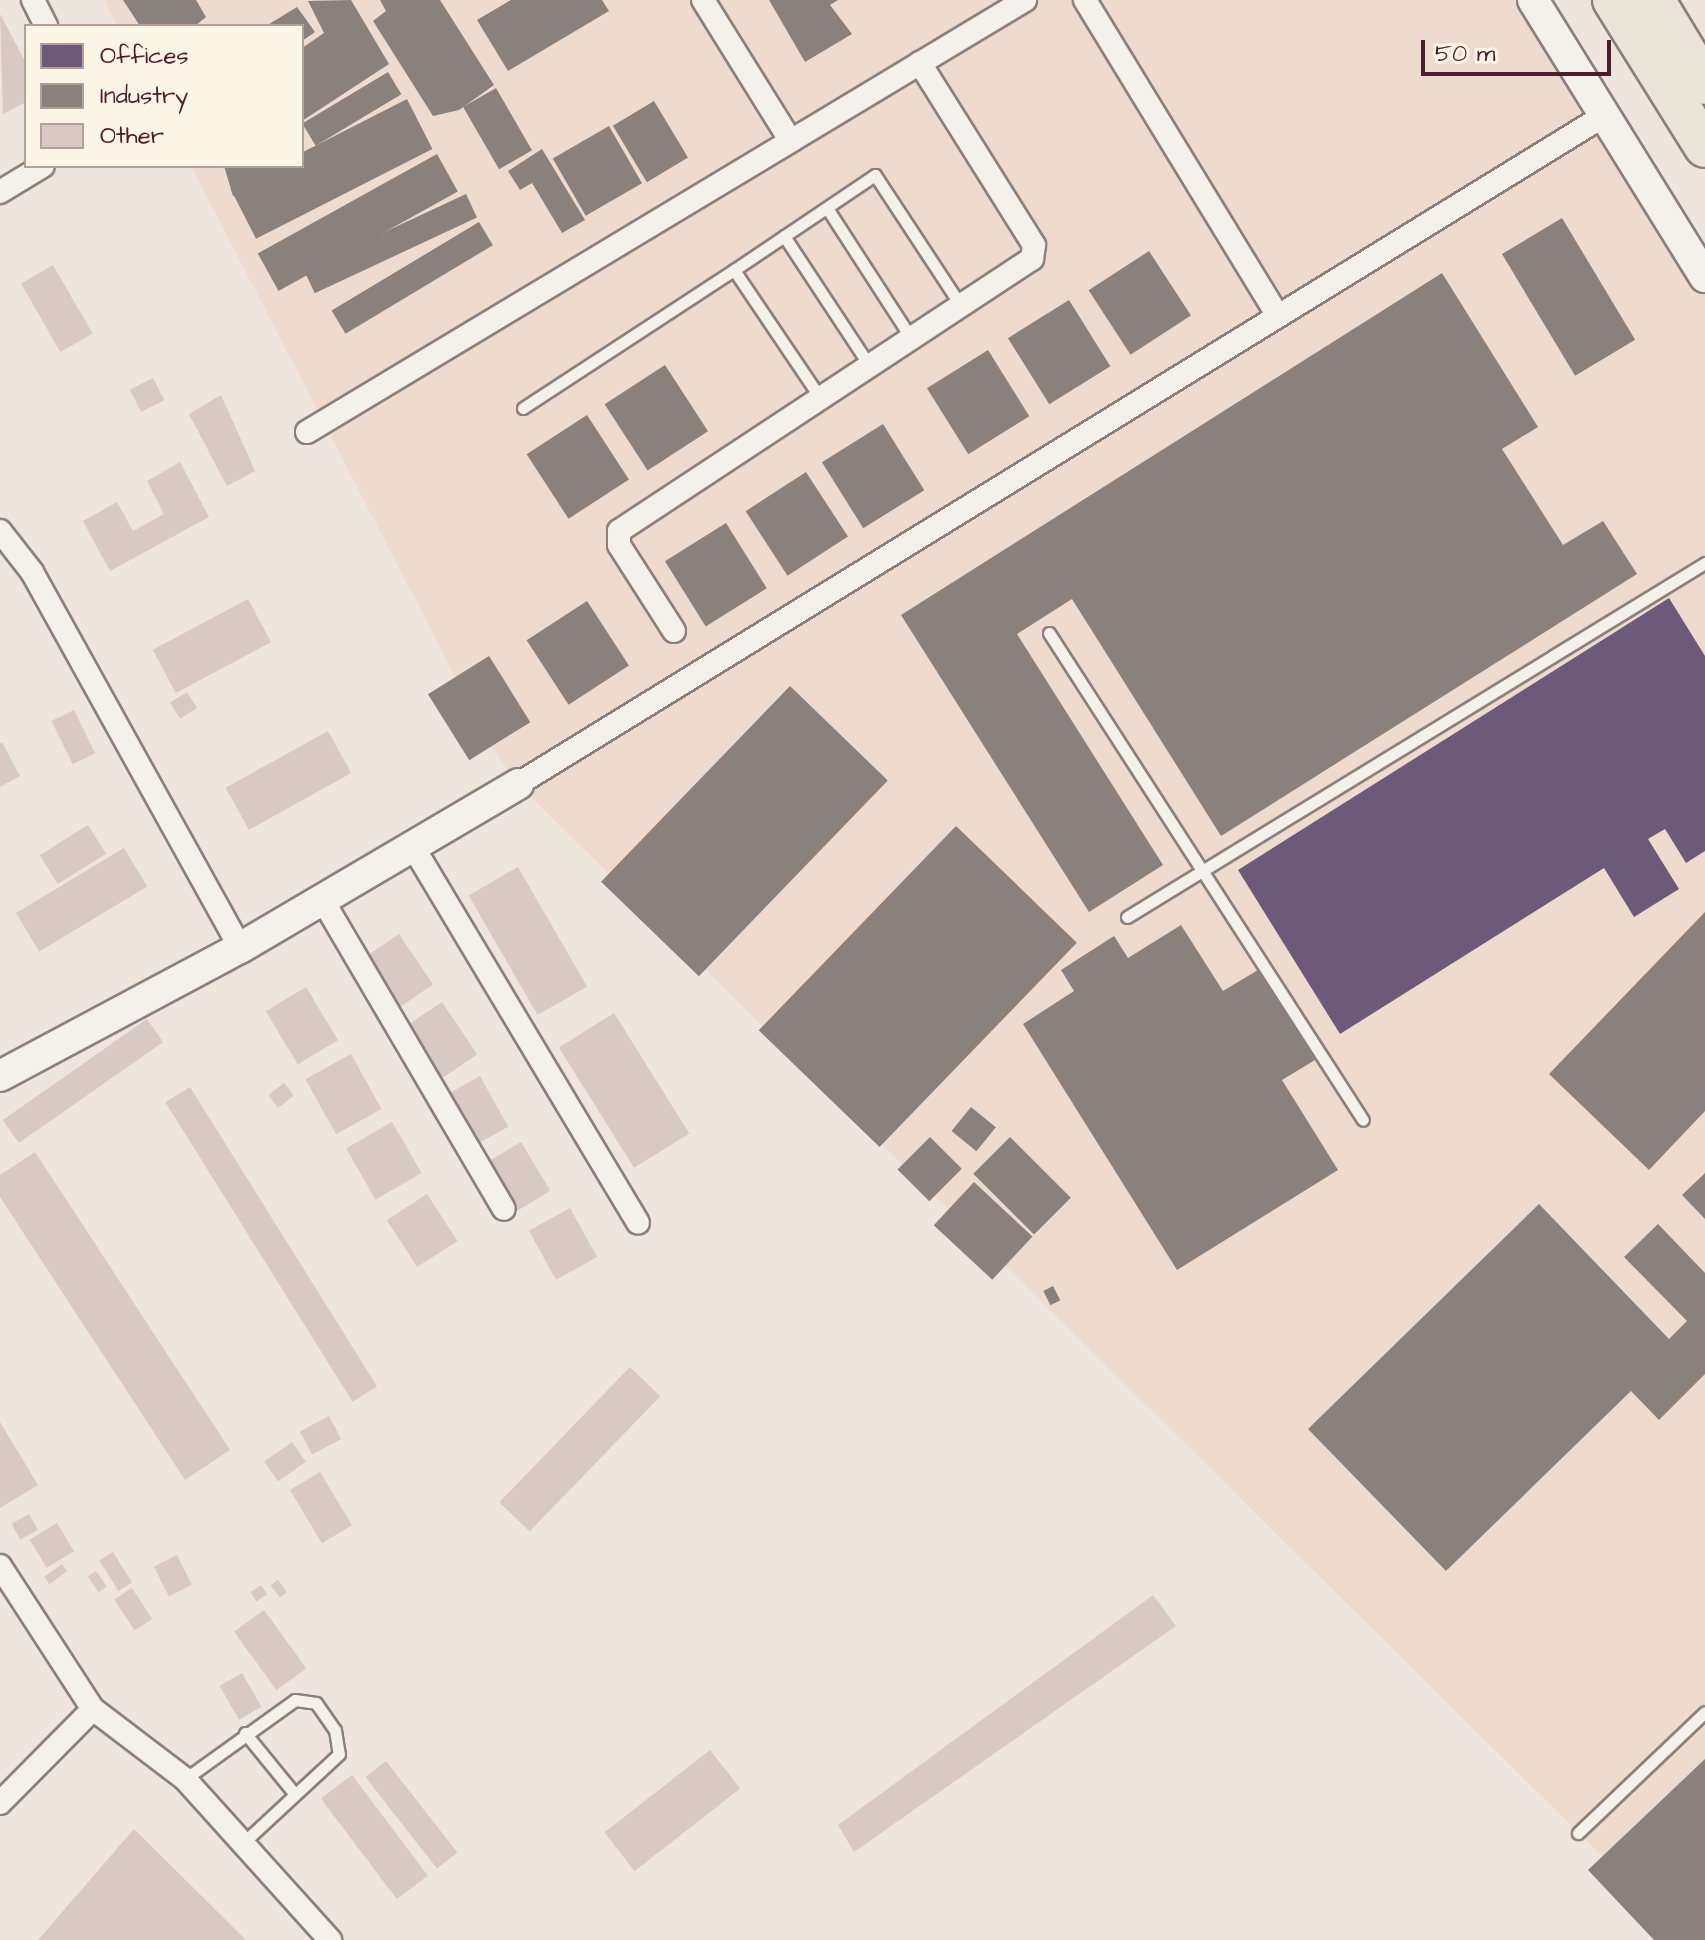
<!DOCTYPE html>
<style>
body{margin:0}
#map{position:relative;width:1705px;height:1940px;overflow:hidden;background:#eee5dd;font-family:"Architects Daughter",sans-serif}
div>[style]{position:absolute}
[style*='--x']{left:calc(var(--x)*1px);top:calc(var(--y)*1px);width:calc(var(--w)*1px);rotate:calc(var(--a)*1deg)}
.built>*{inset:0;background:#eedbce}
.offices>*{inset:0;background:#6d597a}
.industry>*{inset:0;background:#8a817c;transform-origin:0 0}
.building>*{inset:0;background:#d8c9c3;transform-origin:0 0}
.roads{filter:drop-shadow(2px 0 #8c807e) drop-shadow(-2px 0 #8c807e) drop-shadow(0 2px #8c807e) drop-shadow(0 -2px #8c807e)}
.lane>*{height:11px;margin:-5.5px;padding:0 5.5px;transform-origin:5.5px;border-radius:5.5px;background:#f4f0ea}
.street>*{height:22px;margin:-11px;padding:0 11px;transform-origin:11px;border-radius:11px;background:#f4f0ea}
.secondary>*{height:30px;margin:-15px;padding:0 15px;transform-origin:15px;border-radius:15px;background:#f4f0ea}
.highway>*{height:40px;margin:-20px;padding:0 20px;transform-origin:20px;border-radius:20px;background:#ebe4d8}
span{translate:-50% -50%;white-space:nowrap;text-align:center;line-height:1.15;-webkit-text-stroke:8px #fcf5e5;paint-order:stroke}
.legend{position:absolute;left:24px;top:24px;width:280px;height:144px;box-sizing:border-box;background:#fcf5e5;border:2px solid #b59f9b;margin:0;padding:10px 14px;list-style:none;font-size:24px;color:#4a1f2b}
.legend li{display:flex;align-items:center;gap:16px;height:40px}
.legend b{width:40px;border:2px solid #b59f9b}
.scale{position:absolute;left:1421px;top:40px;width:190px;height:36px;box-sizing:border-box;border:4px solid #4a1f2b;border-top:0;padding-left:10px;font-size:24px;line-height:28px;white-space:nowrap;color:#4a1f2b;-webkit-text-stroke:6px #fcf5e5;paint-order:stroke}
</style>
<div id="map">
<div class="built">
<i style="clip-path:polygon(105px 0,1546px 0,1705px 262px,1705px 1940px,1687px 1940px,518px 784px,490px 744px,191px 166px,302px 166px,302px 26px,117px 26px)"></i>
</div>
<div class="offices">
<i style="clip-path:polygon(1669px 598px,1705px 656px,1705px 851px,1686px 863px,1665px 829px,1648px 839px,1679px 889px,1634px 917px,1604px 868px,1340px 1034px,1238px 870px)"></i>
</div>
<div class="industry">
<i style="clip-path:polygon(123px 0,196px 0,206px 17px,195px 26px,140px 26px)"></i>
<i style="clip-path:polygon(351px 0,389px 64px,302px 121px,302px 48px,324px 33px,308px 1px)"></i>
<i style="clip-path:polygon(380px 0,440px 0,494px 85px,459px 110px,433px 116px,373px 21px,386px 11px)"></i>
<i style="clip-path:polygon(511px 0,602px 0,609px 11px,508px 71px,477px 20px)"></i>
<i style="clip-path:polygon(769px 0,838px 0,830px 5px,852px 34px,805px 62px)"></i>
<i style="clip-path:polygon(297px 7px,315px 32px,302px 41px,302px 26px,266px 26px)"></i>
<i style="left:388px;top:72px;width:26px;height:100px;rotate:59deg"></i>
<i style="left:496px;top:88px;width:72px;height:38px;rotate:60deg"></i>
<i style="left:407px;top:99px;width:56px;height:198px;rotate:63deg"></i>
<i style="left:654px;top:101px;width:66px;height:48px;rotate:59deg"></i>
<i style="left:609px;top:126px;width:66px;height:65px;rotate:60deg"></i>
<i style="clip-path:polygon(542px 149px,585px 220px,562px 233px,532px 183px,520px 190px,508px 171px)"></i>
<i style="left:437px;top:154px;width:43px;height:205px;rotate:61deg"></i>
<i style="clip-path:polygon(224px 166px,282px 166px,233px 196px)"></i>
<i style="left:466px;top:194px;width:26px;height:179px;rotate:65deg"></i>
<i style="left:1562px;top:218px;width:142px;height:70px;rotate:59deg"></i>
<i style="left:479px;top:222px;width:27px;height:172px;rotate:59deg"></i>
<i style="left:1149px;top:251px;width:77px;height:72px;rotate:57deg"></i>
<i style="clip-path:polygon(1442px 273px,1538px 427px,1502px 449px,1563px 545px,1603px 521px,1637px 574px,1221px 836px,1072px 599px,1017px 634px,1163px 865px,1089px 912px,901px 615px)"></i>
<i style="left:1069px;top:300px;width:78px;height:72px;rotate:58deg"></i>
<i style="left:988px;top:350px;width:78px;height:72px;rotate:58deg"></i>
<i style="left:665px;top:365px;width:79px;height:72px;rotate:57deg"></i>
<i style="left:587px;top:415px;width:77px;height:72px;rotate:57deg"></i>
<i style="left:883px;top:424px;width:78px;height:72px;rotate:58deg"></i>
<i style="left:806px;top:472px;width:77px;height:72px;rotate:57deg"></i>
<i style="left:726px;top:523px;width:77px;height:72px;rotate:58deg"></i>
<i style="left:587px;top:601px;width:77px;height:72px;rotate:57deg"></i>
<i style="left:489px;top:656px;width:78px;height:72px;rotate:58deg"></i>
<i style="left:790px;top:686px;width:136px;height:272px;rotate:44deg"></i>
<i style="left:956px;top:826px;width:168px;height:284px;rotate:44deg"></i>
<i style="clip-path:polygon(1705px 912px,1705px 1111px,1649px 1170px,1549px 1074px)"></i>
<i style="clip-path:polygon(1181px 925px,1223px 991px,1258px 970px,1315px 1060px,1282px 1080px,1338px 1170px,1177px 1270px,1023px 1024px,1074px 991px,1061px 970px,1114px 936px,1128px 958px)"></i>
<i style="left:971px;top:1107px;width:32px;height:31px;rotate:39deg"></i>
<i style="left:930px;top:1137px;width:45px;height:46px;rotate:45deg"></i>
<i style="left:1010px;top:1137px;width:86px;height:52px;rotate:45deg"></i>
<i style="clip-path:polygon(1705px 1173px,1705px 1219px,1682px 1195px)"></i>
<i style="left:974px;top:1182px;width:80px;height:59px;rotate:43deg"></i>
<i style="clip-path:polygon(1539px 1204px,1669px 1339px,1687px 1321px,1624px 1257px,1658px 1224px,1705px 1273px,1705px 1374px,1659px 1420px,1631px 1391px,1446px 1571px,1308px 1429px)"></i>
<i style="left:1053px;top:1286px;width:16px;height:11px;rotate:63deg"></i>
<i style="clip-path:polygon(1705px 1759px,1705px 1940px,1654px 1940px,1588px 1870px)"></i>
</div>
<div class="building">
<i style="clip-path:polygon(0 14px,26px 63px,26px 102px,3px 114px)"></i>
<i style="left:53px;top:265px;width:79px;height:37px;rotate:60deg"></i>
<i style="left:153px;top:378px;width:25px;height:26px;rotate:63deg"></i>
<i style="clip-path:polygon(221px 395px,255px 471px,227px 486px,189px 414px)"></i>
<i style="clip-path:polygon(180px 462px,209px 517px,110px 571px,83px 521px,117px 502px,133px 531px,164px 514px,147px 481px)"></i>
<i style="left:248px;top:599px;width:49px;height:108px;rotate:62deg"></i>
<i style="left:187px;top:692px;width:19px;height:20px;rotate:58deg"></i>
<i style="left:74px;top:710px;width:48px;height:25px;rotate:64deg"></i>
<i style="left:328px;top:731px;width:48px;height:117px;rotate:61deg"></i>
<i style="clip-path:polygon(2px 742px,20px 776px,0 787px,0 744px)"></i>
<i style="left:88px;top:825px;width:34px;height:57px;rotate:58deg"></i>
<i style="left:124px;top:848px;width:45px;height:126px;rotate:59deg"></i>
<i style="left:518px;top:867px;width:138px;height:57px;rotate:60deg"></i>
<i style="left:399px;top:934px;width:61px;height:45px;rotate:56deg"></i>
<i style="left:306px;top:987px;width:62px;height:47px;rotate:59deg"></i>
<i style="left:442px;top:1002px;width:63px;height:45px;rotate:56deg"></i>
<i style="left:614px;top:1013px;width:142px;height:65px;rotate:58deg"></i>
<i style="left:147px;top:1019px;width:28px;height:176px;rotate:55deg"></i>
<i style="left:351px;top:1054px;width:63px;height:52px;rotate:61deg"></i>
<i style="left:480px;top:1076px;width:58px;height:38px;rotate:61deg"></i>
<i style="left:284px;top:1083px;width:16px;height:20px;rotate:52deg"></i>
<i style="left:190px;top:1087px;width:353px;height:29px;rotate:58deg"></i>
<i style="left:392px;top:1122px;width:59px;height:53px;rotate:60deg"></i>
<i style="left:521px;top:1142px;width:57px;height:41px;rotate:59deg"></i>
<i style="clip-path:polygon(35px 1152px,230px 1450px,185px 1480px,0 1197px,0 1175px)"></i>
<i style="left:427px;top:1194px;width:56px;height:48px;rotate:57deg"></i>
<i style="left:570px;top:1208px;width:56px;height:47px;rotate:61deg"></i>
<i style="left:630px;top:1367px;width:42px;height:188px;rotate:44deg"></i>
<i style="left:329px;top:1416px;width:26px;height:33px;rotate:62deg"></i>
<i style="clip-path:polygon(0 1422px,38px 1485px,0 1508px)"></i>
<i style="left:292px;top:1442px;width:24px;height:34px;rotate:55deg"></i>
<i style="left:320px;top:1472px;width:62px;height:35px;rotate:59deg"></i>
<i style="left:29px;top:1514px;width:18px;height:20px;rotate:61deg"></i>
<i style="left:57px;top:1523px;width:33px;height:32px;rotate:59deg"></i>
<i style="left:113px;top:1552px;width:36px;height:16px;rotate:58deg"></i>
<i style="left:177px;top:1555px;width:33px;height:26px;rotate:63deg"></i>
<i style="left:62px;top:1564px;width:9px;height:22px;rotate:54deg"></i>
<i style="left:96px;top:1571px;width:19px;height:10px;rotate:55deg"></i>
<i style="left:278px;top:1580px;width:15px;height:9px;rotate:53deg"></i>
<i style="left:261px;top:1585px;width:11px;height:13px;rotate:56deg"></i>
<i style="left:132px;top:1588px;width:37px;height:21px;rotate:57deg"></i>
<i style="clip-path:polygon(1153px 1595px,1176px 1626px,854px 1852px,838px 1825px)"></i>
<i style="left:264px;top:1610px;width:72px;height:37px;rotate:54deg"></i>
<i style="left:242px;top:1673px;width:39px;height:26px;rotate:60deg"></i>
<i style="left:710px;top:1750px;width:49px;height:134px;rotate:52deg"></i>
<i style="left:386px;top:1761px;width:116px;height:26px;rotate:52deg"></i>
<i style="left:352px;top:1775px;width:126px;height:39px;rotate:53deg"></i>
<i style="clip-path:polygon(134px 1829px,246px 1940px,38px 1940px)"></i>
</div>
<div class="roads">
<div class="lane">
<i style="--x:827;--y:208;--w:158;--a:57.1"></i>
<i style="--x:784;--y:236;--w:158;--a:56.6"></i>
<i style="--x:734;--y:270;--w:170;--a:-34"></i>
<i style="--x:875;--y:175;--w:160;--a:56.7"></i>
<i style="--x:523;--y:408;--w:252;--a:-33.2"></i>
<i style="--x:734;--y:270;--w:156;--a:56"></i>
<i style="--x:1049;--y:633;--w:579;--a:57.19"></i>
<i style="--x:1127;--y:917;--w:678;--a:-31.49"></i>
<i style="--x:245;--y:1733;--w:77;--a:50.8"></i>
<i style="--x:185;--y:1779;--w:135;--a:-35.7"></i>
<i style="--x:295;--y:1700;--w:21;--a:8"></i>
<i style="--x:316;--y:1703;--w:33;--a:55"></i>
<i style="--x:335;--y:1730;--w:24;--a:81"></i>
<i style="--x:339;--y:1754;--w:128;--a:137.2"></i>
<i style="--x:1578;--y:1833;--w:175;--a:-43.6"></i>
</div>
<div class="street">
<i style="--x:33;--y:0;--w:29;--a:63"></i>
<i style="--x:703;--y:0;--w:165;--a:58.1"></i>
<i style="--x:1085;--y:0;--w:369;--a:58.6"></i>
<i style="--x:0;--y:192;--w:50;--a:-31.2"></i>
<i style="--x:307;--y:432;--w:838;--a:-31.03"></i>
<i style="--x:0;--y:531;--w:52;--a:52"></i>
<i style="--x:32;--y:572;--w:430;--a:61"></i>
<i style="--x:674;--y:631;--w:102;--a:-122.6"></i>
<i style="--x:619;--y:545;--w:14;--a:-90"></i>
<i style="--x:619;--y:531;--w:495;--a:-33.4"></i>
<i style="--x:1032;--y:259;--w:14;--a:-82"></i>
<i style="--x:1034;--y:245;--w:215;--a:-122.1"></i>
<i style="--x:518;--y:784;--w:1276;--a:-31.61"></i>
<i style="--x:412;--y:845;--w:440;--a:59.1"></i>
<i style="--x:322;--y:899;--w:359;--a:59.6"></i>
<i style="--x:0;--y:1566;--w:171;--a:57"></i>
<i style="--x:93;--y:1709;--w:116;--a:37.3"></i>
<i style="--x:185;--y:1779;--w:217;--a:48"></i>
<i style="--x:0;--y:1803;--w:132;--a:-45.3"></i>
</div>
<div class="secondary">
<i style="--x:1533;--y:0;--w:326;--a:58.2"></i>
<i style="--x:0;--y:1076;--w:272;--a:-28.1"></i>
<i style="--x:240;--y:948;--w:323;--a:-30.5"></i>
</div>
<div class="highway">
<i style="--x:1613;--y:0;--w:173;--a:58"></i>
<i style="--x:1654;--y:0;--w:98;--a:58.7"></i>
</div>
</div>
<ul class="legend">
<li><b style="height:22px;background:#6d597a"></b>Offices</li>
<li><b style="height:22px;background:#8a817c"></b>Industry</li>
<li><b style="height:22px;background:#d8c9c3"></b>Other</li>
</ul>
<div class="scale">50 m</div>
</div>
